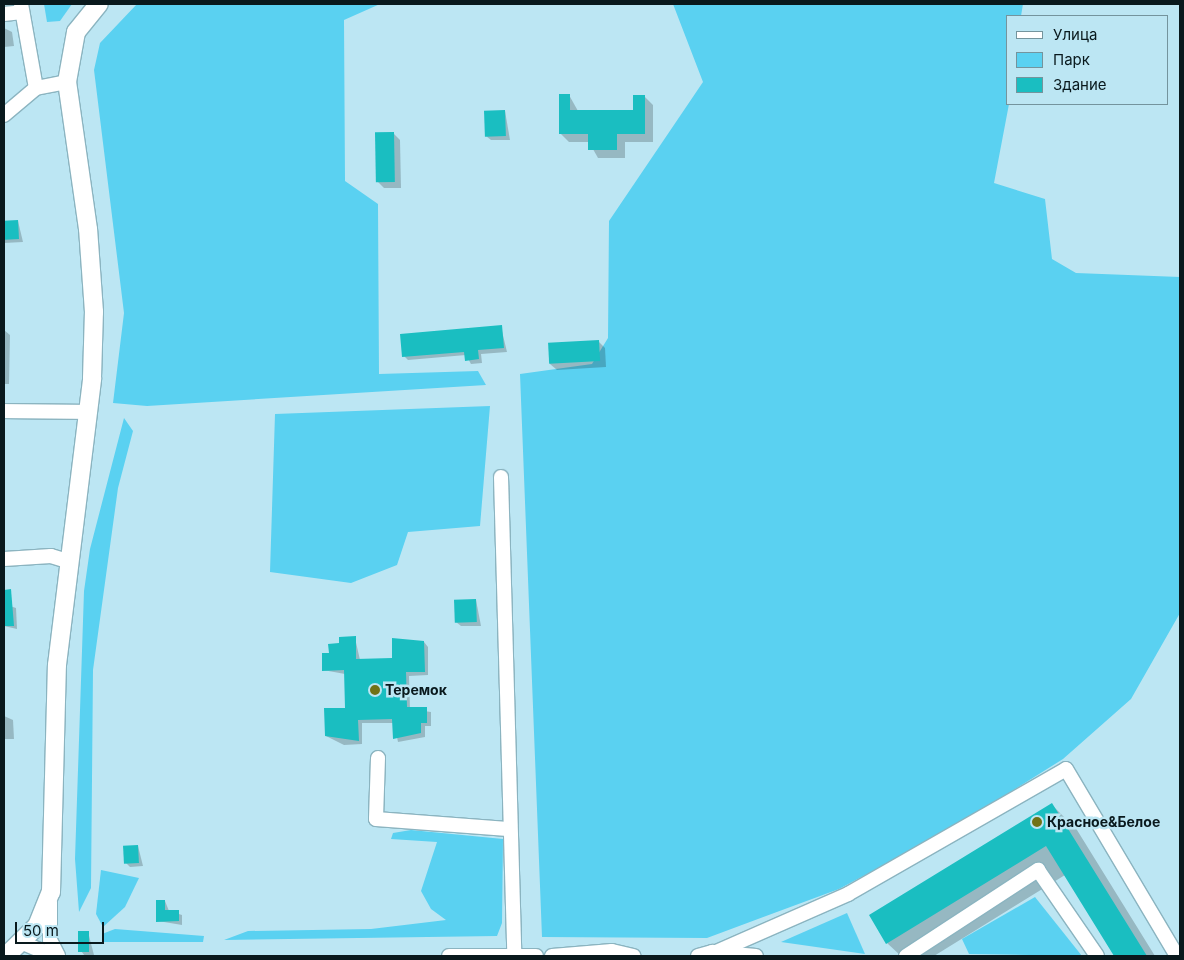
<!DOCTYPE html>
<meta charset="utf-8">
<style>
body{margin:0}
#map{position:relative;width:1184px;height:960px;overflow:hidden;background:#bce6f3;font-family:Inter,sans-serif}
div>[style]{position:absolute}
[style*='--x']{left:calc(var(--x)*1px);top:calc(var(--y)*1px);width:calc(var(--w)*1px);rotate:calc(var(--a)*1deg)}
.green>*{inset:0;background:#5ad1f1}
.shadow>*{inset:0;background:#0003}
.building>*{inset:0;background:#1abec1;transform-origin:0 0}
.roads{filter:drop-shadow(1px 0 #8bb4c0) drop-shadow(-1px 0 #8bb4c0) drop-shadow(0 1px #8bb4c0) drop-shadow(0 -1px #8bb4c0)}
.minor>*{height:14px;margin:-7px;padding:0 7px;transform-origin:7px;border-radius:7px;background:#fff}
.major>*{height:18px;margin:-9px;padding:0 9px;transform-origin:9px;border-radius:9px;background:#fff}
.dots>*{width:14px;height:14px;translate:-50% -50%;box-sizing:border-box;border:2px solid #bce6f3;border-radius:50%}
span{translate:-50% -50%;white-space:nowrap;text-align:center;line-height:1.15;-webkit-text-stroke:5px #bce6f3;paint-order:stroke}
.poi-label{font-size:14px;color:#09191d;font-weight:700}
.left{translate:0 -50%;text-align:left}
.frame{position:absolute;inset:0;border:5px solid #09191d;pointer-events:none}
.legend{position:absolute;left:1006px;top:15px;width:162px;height:90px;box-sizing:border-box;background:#bce6f3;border:1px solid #74949d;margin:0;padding:6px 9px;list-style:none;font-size:15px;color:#09191d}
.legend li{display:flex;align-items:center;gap:10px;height:25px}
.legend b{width:25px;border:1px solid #74949d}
.scale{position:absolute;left:15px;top:922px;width:89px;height:22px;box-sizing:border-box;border:2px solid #09191d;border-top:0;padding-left:6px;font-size:15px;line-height:18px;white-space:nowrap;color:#09191d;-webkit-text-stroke:4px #bce6f3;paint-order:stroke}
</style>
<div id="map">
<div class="green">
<i style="clip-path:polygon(44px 4px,72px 4px,60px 21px,47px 22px)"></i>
<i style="clip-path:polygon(137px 4px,380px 4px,344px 20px,345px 181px,378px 204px,379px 374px,478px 371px,486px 385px,147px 406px,113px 403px,124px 313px,94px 70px,100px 43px)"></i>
<i style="clip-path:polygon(673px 4px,1023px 4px,1021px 16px,1008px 16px,1009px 104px,994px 183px,1045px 199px,1052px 259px,1076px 273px,1180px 277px,1180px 613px,1131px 699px,1063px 759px,951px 829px,839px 889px,707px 938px,542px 937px,520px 374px,592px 364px,608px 338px,609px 221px,703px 82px)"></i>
<i style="clip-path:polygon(490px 406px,480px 526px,408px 532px,397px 565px,351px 583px,270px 572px,275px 414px)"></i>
<i style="clip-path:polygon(124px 418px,133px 431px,118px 488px,93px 670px,91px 888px,79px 912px,75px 859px,84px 591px,90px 549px)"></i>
<i style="clip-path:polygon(411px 830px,503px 839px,502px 923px,497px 936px,224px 940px,248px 931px,371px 929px,446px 920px,431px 909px,421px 891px,437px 842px,391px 839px,393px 833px)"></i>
<i style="clip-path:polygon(101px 870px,139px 878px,125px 907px,103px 927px,96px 914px)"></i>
<i style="clip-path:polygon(1035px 897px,1082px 956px,969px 954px,962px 939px)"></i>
<i style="clip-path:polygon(847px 913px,865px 954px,781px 942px)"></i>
<i style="clip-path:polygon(115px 929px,204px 936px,203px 942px,103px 942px,102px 934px)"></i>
</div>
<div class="shadow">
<i style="clip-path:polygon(4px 28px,12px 32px,14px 46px,4px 47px)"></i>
<i style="clip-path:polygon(569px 95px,578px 111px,634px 111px,644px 96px,653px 105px,653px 142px,625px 142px,625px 158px,598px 158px,589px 142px,569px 142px,560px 133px)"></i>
<i style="clip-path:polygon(505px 111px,510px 140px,491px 140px,486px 136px)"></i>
<i style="clip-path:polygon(394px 134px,400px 140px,401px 188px,384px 188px,377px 181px)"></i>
<i style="clip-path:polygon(18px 221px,23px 242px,4px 243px,4px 222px)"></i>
<i style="clip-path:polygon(501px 327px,507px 352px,481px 354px,482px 363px,471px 364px,466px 355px,408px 360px,404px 356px)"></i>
<i style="clip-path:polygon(4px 330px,10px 335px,9px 384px,4px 384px)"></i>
<i style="clip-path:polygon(598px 341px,605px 348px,606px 367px,557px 370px,550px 364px,549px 344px)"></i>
<i style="clip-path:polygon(476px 600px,481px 626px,461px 626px,456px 622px)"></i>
<i style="clip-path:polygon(4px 604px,16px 608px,17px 629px,4px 626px)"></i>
<i style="clip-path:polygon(355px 638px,360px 660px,393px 659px,424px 642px,428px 647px,428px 675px,409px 676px,410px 709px,431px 712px,431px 726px,425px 726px,425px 737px,398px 742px,394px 723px,362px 723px,362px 744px,344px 745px,326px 736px,346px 709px,345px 674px,323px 670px,330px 654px)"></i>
<i style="clip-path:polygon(4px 716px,13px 720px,14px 739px,4px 739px)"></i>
<i style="clip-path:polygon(1051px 804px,1077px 830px,1155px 956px,1115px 956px,1065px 875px,934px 956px,901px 956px,887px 943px)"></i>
<i style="clip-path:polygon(138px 846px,143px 866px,130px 867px,126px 863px)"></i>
<i style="clip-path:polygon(165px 901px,169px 911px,182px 915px,182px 925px,158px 921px)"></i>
<i style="clip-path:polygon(88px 932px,94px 955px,85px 956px,81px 951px)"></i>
</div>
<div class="building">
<i style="clip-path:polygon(559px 94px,570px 94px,570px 110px,633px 110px,633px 95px,645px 95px,645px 134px,617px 134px,617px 150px,588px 150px,588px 134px,559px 134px)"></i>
<i style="left:505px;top:110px;width:26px;height:21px;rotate:88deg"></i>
<i style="left:394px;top:132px;width:50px;height:19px;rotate:89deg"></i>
<i style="left:18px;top:220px;width:19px;height:14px;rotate:87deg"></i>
<i style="clip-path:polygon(502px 325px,504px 348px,478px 350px,479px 359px,465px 361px,464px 352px,402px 357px,400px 334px)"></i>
<i style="left:599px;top:340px;width:21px;height:51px;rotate:87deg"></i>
<i style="clip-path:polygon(11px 589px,14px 626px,4px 626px,4px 590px)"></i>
<i style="left:476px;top:599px;width:23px;height:22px;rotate:88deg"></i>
<i style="clip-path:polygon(356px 636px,356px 659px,392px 658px,392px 638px,424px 641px,425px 672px,406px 672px,407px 707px,427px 707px,427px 723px,421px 723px,421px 733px,393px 739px,392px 719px,358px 720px,359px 741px,325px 736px,324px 708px,345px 708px,344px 670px,322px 671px,322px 653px,329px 653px,328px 644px,339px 643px,339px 637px)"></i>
<i style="clip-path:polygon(1052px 803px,1147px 956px,1114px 956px,1046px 846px,886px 944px,869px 915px)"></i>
<i style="left:138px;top:845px;width:18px;height:15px;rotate:87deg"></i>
<i style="clip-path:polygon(156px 900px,165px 900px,165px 910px,179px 910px,179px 921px,156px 922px)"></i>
<i style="left:78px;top:931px;width:11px;height:21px"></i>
</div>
<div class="roads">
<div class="minor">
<i style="--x:21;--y:4;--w:85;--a:79.9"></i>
<i style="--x:4;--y:14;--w:18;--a:-6"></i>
<i style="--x:4;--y:115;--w:42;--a:-40.2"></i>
<i style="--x:36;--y:88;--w:32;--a:-11"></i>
<i style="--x:4;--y:411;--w:84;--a:0.7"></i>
<i style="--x:501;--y:477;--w:479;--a:88.4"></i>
<i style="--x:4;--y:559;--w:47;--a:-3.7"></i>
<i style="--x:51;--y:556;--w:17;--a:17"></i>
<i style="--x:378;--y:758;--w:61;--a:91.9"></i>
<i style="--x:376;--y:819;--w:132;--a:4.3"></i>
<i style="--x:50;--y:902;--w:38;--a:90"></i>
<i style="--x:50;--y:940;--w:18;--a:63"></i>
<i style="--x:23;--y:943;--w:34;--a:23"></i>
<i style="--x:716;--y:952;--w:144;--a:-23.7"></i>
<i style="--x:848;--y:894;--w:251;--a:-29.8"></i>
<i style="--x:1066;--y:769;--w:217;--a:59.3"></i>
<i style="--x:449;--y:956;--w:87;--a:0"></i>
<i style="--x:552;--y:956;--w:60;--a:-4.8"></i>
<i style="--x:612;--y:951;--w:22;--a:13"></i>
<i style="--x:698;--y:956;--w:15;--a:-16"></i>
<i style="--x:712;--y:952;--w:44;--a:5.2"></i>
<i style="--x:906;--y:956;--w:158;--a:-33.1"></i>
<i style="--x:1038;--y:870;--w:104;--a:55.5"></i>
</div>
<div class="major">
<i style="--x:6;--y:956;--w:43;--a:-44.1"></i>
<i style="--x:37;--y:926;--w:37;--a:-68"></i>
<i style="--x:51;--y:892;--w:227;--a:-88.5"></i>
<i style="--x:57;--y:665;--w:289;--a:-83"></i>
<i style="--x:92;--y:378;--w:66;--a:-88.3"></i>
<i style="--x:94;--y:312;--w:83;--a:-94.1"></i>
<i style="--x:88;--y:229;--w:148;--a:-98.1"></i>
<i style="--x:67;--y:82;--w:51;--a:-79.8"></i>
<i style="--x:76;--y:32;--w:36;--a:-51"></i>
</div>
</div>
<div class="dots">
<i style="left:375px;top:690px;background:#717216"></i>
<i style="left:1037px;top:822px;background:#717216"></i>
</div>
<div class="poi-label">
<span class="left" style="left:385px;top:690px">Теремок</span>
<span class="left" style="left:1047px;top:822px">Красное&amp;Белое</span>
</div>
<div class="frame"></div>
<ul class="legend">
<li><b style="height:6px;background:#fff"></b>Улица</li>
<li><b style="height:14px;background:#5ad1f1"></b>Парк</li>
<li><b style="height:14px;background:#1abec1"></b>Здание</li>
</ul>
<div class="scale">50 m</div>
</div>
